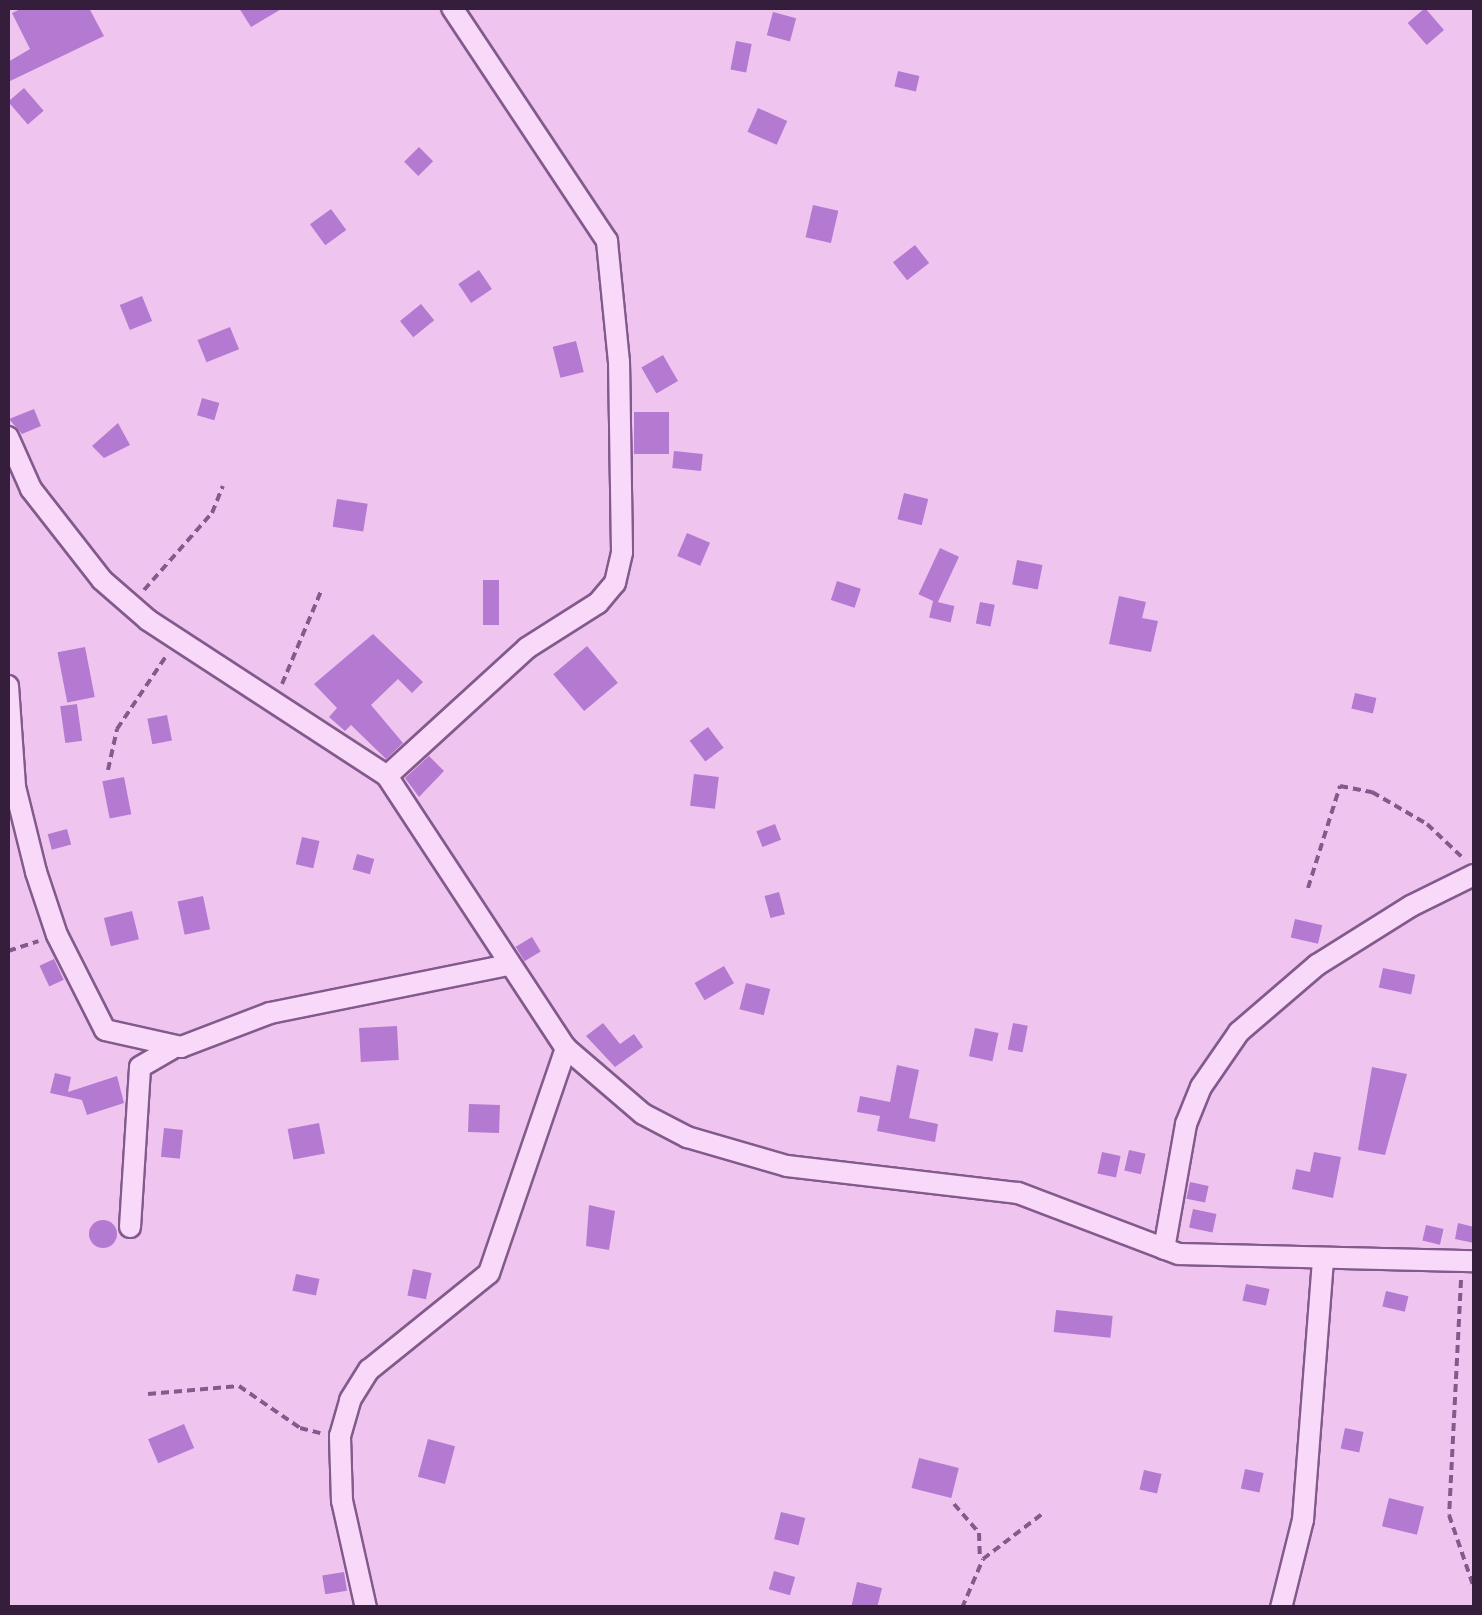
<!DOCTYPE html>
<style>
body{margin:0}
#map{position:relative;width:1482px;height:1615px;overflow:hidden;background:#efc5f0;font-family:"Source Serif 4",serif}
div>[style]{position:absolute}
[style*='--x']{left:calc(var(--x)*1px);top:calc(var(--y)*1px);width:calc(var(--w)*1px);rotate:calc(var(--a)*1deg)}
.building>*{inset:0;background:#b479d0;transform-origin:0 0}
.round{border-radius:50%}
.path>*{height:4px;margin-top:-2px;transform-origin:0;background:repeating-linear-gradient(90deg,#825a8c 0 8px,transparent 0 13px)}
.roads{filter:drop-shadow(2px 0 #825a8c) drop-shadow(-2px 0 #825a8c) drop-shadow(0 2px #825a8c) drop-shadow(0 -2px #825a8c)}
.minor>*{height:20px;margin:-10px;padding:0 10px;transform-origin:10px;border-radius:10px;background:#f9d9fa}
span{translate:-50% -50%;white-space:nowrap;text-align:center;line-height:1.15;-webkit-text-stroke:9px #f6d5f7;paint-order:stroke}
.frame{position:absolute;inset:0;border:10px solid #341e3c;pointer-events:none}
</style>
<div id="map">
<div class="building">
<i style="clip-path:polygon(23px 8px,89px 8px,104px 36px,8px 82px,8px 62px,30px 49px,12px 13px)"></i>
<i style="clip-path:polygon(239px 8px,283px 8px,251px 27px)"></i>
<i style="left:1425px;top:8px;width:29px;height:23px;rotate:49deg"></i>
<i style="left:773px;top:12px;width:24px;height:24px;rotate:15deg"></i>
<i style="left:736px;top:41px;width:16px;height:29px;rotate:11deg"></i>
<i style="left:898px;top:71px;width:22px;height:16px;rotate:13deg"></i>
<i style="left:24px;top:88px;width:30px;height:21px;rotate:49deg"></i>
<i style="left:758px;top:108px;width:32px;height:26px;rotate:24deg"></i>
<i style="left:419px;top:147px;width:20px;height:21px;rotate:45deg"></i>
<i style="left:813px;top:205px;width:26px;height:33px;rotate:13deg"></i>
<i style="left:331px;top:209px;width:26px;height:26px;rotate:54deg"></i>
<i style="left:915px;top:245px;width:23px;height:28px;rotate:52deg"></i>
<i style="left:479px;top:270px;width:23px;height:25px;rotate:56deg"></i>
<i style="left:142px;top:296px;width:27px;height:24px;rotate:68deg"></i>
<i style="left:421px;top:304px;width:21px;height:27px;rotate:51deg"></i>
<i style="left:230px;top:327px;width:24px;height:35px;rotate:68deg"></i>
<i style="left:576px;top:341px;width:32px;height:24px;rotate:76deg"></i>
<i style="left:663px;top:355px;width:30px;height:25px;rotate:60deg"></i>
<i style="left:202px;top:398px;width:18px;height:18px;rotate:16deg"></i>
<i style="clip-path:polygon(34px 409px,41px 426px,22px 434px,9px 419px)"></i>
<i style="left:669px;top:412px;width:42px;height:35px;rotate:90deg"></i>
<i style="clip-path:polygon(118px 423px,130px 445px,104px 458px,92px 446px)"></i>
<i style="left:674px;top:451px;width:29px;height:17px;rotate:6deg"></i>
<i style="left:904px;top:493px;width:25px;height:27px;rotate:14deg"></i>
<i style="left:337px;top:499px;width:31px;height:28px;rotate:9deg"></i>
<i style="left:687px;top:533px;width:25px;height:25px;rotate:23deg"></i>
<i style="left:940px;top:548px;width:21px;height:51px;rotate:25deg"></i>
<i style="left:1017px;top:560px;width:26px;height:25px;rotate:11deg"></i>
<i style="left:483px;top:580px;width:16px;height:45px"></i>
<i style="left:837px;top:581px;width:25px;height:20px;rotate:18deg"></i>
<i style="clip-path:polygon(1119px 596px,1146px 602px,1142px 618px,1158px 621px,1151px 652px,1109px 644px)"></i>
<i style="left:933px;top:601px;width:22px;height:17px;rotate:13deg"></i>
<i style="left:980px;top:602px;width:15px;height:22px;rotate:11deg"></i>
<i style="clip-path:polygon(373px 634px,423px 682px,412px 693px,398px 679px,371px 705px,403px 743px,386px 759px,351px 725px,345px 731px,329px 717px,337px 708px,314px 684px)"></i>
<i style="left:587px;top:646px;width:48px;height:44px;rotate:50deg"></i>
<i style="left:85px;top:647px;width:51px;height:28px;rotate:79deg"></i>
<i style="left:1355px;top:693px;width:22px;height:16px;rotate:13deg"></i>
<i style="left:77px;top:704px;width:37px;height:17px;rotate:82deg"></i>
<i style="left:167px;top:715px;width:26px;height:20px;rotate:79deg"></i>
<i style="left:708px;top:727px;width:26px;height:23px;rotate:53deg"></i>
<i style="clip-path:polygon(429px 756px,444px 771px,419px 797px,405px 778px)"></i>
<i style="left:694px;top:774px;width:25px;height:32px;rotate:7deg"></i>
<i style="left:124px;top:777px;width:38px;height:22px;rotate:79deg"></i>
<i style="left:775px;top:824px;width:17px;height:20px;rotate:69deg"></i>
<i style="left:67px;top:829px;width:16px;height:20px;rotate:75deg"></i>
<i style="left:302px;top:837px;width:18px;height:28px;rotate:13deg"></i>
<i style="left:357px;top:854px;width:18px;height:16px;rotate:16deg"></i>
<i style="left:779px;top:892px;width:23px;height:15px;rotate:75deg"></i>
<i style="left:203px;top:896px;width:34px;height:26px;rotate:78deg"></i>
<i style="left:132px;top:911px;width:29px;height:29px;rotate:76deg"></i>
<i style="left:1295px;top:919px;width:28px;height:19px;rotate:13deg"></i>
<i style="left:532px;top:937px;width:17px;height:19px;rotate:59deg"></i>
<i style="left:54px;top:959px;width:23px;height:16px;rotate:65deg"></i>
<i style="left:724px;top:966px;width:20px;height:34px;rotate:60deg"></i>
<i style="left:1383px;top:968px;width:33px;height:20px;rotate:12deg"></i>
<i style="left:746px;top:983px;width:25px;height:27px;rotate:14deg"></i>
<i style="clip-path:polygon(603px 1023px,620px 1044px,634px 1034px,643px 1047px,615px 1067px,586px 1036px)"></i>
<i style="left:1013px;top:1023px;width:15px;height:27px;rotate:11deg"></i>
<i style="left:397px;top:1026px;width:34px;height:38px;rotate:87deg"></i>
<i style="left:975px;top:1028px;width:24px;height:29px;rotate:12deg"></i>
<i style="clip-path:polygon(897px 1065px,919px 1070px,909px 1118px,938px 1124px,935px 1142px,877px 1131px,880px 1116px,857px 1112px,860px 1096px,890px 1102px)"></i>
<i style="clip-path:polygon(1372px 1067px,1407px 1074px,1385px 1155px,1358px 1150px)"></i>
<i style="clip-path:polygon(55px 1073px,71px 1077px,68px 1092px,117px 1076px,124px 1103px,87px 1115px,82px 1100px,50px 1093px)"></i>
<i style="left:469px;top:1104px;width:31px;height:28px;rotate:2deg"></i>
<i style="left:319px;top:1123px;width:31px;height:32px;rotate:79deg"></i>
<i style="left:164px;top:1128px;width:19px;height:29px;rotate:6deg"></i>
<i style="left:1129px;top:1150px;width:17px;height:21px;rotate:13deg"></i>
<i style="left:1102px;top:1152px;width:19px;height:22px;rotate:12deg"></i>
<i style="clip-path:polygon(1314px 1152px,1341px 1157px,1333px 1198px,1292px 1189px,1296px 1169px,1310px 1172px)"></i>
<i style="left:1190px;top:1182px;width:19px;height:17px;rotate:12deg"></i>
<i style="clip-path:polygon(589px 1205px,615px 1211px,609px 1250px,586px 1246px)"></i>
<i style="left:1193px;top:1209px;width:24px;height:19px;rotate:12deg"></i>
<i class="round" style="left:89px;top:1220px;width:28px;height:28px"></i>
<i style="clip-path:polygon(1458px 1223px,1474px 1227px,1474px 1243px,1455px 1239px)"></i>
<i style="left:1426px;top:1225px;width:18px;height:16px;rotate:13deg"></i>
<i style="left:413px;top:1269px;width:19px;height:27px;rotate:12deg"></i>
<i style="left:296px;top:1274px;width:24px;height:17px;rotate:12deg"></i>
<i style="left:1246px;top:1284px;width:24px;height:17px;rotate:12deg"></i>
<i style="left:1386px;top:1291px;width:23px;height:16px;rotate:13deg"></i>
<i style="left:1056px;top:1310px;width:57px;height:22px;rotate:6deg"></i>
<i style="left:184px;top:1424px;width:26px;height:39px;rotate:67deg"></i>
<i style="left:1345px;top:1428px;width:19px;height:21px;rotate:12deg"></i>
<i style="left:428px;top:1439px;width:28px;height:39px;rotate:15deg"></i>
<i style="left:919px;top:1458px;width:41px;height:31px;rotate:14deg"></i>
<i style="left:1245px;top:1469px;width:19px;height:20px;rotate:12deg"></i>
<i style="left:1144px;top:1470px;width:18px;height:20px;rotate:13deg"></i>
<i style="left:1389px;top:1498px;width:36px;height:29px;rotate:14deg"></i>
<i style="left:781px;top:1512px;width:25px;height:28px;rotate:14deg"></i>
<i style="left:774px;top:1571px;width:22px;height:19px;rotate:16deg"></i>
<i style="left:344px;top:1572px;width:19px;height:22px;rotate:81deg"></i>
<i style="clip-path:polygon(857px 1582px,882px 1588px,877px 1608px,851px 1608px)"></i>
</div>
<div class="path">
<i style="--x:144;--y:590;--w:103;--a:-48.6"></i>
<i style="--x:212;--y:513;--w:29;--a:-68"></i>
<i style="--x:282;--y:684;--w:103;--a:-67.2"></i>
<i style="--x:108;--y:770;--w:42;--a:-77.6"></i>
<i style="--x:117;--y:729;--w:89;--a:-56"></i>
<i style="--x:1308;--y:888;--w:107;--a:-72.6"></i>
<i style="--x:1340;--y:786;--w:33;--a:11"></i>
<i style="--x:1372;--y:792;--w:64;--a:30.2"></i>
<i style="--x:1427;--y:824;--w:50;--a:43.4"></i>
<i style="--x:8;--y:951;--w:32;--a:-18"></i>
<i style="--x:1461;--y:1280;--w:235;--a:92.9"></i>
<i style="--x:1449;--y:1515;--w:77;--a:71.1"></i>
<i style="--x:148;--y:1394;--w:91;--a:-5"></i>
<i style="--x:239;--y:1386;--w:74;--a:34.5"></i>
<i style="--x:300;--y:1428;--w:21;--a:14"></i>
<i style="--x:954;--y:1504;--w:38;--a:49"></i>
<i style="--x:979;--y:1533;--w:26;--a:88"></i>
<i style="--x:962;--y:1608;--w:53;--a:-66.8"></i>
<i style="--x:983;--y:1559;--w:74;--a:-37.3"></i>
</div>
<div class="roads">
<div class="minor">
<i style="--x:8;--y:437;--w:57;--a:66.1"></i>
<i style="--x:31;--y:489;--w:115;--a:52"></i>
<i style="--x:102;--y:580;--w:61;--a:41"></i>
<i style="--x:148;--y:620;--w:285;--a:33.1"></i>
<i style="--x:387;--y:776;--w:326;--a:56.7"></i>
<i style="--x:566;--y:1048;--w:101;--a:40.6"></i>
<i style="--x:643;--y:1114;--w:50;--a:27.6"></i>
<i style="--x:687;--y:1137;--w:104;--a:16.2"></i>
<i style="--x:787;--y:1166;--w:233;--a:6.7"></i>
<i style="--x:1018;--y:1193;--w:172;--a:20.8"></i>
<i style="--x:1179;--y:1254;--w:295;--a:1.4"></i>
<i style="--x:8;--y:686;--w:101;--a:86"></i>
<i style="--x:15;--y:787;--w:88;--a:76.1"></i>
<i style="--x:36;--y:872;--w:66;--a:71.6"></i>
<i style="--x:57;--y:935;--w:106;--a:63.2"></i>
<i style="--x:105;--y:1030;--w:78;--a:12.6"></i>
<i style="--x:181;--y:1047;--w:95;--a:-20.9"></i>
<i style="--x:270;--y:1013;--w:243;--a:-11.4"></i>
<i style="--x:387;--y:776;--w:190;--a:-42.4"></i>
<i style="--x:527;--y:648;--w:84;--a:-32.4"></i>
<i style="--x:598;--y:603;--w:26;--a:-50"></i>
<i style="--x:615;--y:583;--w:32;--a:-77"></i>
<i style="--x:622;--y:552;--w:190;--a:-90.9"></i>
<i style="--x:619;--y:362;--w:122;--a:-95.7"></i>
<i style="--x:607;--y:241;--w:280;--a:-123.6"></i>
<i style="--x:130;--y:1227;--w:160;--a:-86.4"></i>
<i style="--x:140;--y:1067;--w:36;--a:-30"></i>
<i style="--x:1164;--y:1249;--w:127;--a:-80"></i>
<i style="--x:1186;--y:1124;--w:40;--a:-68"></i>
<i style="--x:1201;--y:1087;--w:67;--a:-55.4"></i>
<i style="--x:1239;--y:1032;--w:103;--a:-40.7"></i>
<i style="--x:1317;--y:965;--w:111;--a:-32.1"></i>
<i style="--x:1411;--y:906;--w:70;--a:-26.2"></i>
<i style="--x:366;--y:1608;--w:110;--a:-102.6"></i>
<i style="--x:342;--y:1501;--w:65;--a:-91.8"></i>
<i style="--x:340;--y:1436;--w:37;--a:-74"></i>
<i style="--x:350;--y:1400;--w:36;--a:-58"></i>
<i style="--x:369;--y:1370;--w:154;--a:-38.9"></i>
<i style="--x:489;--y:1273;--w:238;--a:-71.1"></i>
<i style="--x:1281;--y:1608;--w:91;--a:-76"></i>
<i style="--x:1303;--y:1520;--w:262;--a:-85.6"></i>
</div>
</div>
<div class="frame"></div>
</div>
